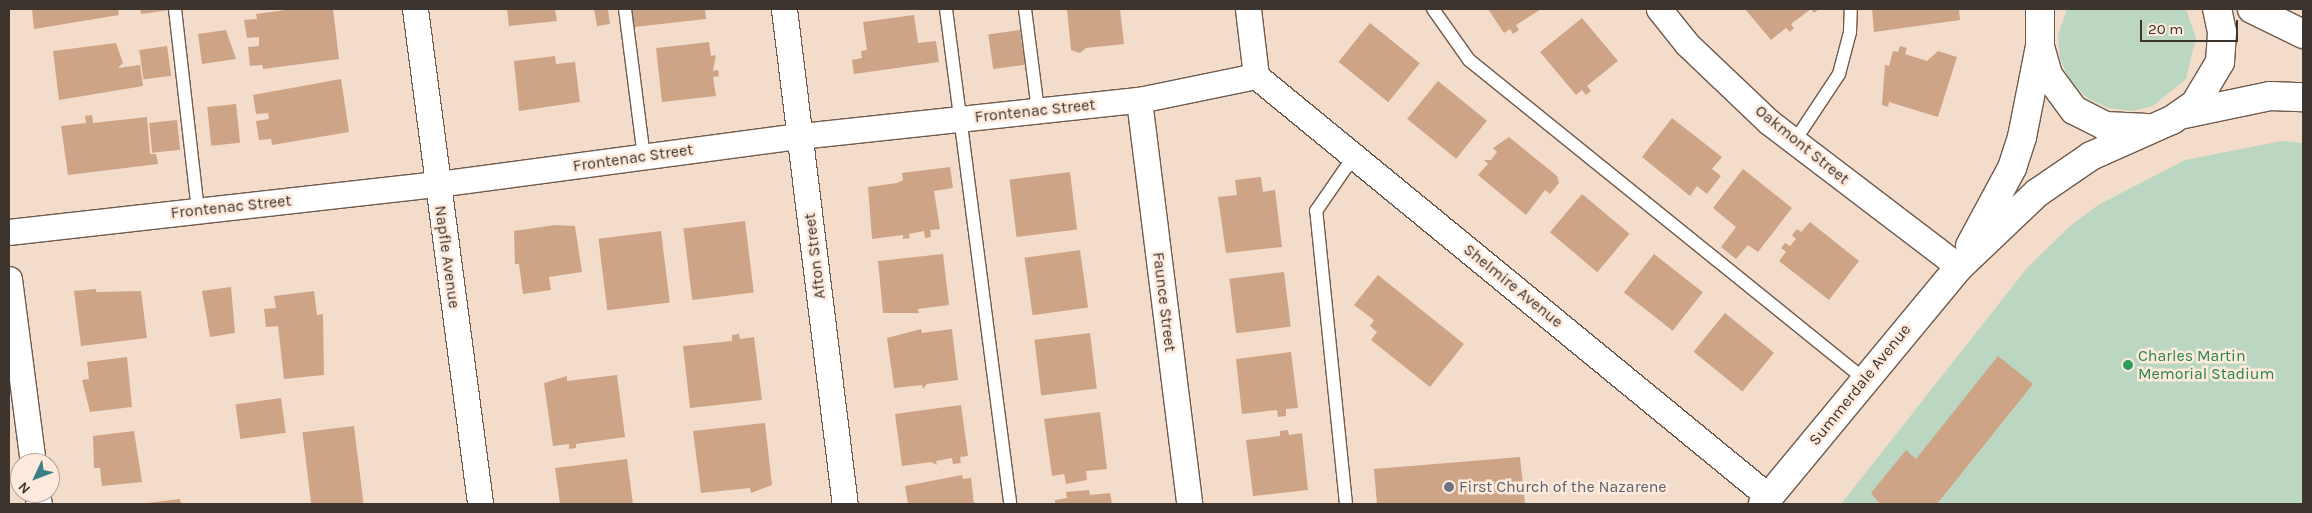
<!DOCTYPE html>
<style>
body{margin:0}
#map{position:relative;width:2312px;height:513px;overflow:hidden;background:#f4dccb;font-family:Karla,sans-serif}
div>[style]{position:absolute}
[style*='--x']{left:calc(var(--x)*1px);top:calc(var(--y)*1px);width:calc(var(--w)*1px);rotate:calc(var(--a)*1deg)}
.green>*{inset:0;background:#bcd7c1}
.building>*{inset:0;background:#cea486;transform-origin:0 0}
.roads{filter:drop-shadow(1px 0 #6f5b4d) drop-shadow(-1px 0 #6f5b4d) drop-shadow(0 1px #6f5b4d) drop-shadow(0 -1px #6f5b4d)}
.service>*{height:12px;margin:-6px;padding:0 6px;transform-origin:6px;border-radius:6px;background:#fff}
.minor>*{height:25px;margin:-12.5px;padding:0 12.5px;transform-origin:12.5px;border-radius:12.5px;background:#fff}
.tertiary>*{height:28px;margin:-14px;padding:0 14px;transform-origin:14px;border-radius:14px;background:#fff}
.dots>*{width:14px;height:14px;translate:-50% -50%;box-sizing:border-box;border:2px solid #feeadd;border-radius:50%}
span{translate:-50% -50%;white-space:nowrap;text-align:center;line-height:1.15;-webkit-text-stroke:5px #feeadd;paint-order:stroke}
.street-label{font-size:16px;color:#3d342d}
.leisure-label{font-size:16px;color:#27864d}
.left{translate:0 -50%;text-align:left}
.worship-label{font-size:16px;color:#5b616d}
.frame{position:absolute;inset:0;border:10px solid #3d342d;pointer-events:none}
.north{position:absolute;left:10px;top:453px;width:50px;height:50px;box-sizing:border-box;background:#feeadd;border:1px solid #b1a197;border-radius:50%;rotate:227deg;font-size:14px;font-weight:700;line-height:20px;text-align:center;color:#3d342d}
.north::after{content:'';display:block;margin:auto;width:18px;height:22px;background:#3a808b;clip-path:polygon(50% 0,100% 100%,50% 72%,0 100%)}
.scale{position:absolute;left:2140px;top:20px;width:98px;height:22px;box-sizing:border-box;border:2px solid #3d342d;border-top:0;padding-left:6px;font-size:15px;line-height:18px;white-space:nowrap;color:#3d342d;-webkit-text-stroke:4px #feeadd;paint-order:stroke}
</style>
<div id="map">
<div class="green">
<i style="clip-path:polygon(2067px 9px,2186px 9px,2196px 38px,2186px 79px,2153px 106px,2132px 111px,2108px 108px,2087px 98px,2070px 81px,2060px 59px,2058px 35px)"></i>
<i style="clip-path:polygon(2282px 141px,2303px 143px,2303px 504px,1841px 504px,2027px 268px,2069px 227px,2098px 205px,2185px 160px)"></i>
</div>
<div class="building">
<i style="clip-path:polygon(32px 9px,118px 9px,119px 15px,34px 29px)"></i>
<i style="clip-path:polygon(140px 9px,170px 9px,170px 10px,141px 14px)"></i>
<i style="clip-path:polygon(293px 9px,333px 9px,339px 59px,263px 69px,262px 65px,250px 66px,248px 47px,259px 46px,259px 37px,247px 38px,244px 20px,257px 19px,256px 14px)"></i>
<i style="clip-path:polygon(507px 9px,555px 9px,557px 21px,509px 26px)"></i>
<i style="clip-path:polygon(594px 9px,608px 9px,610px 24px,597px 26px)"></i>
<i style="clip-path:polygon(632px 9px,705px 9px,706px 19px,634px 27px)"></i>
<i style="clip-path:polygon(1067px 9px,1120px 9px,1124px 44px,1086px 48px,1080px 53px,1071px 50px)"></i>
<i style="clip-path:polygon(1488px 9px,1541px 9px,1516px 25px,1519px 30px,1513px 34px,1510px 29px,1504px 33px)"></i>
<i style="clip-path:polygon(1745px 9px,1819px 9px,1814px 13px,1811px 9px,1791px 24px,1794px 28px,1790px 32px,1786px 28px,1771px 40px)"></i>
<i style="clip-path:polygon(1872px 9px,1959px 9px,1960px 20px,1874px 32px)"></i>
<i style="clip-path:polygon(914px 15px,918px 43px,936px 41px,939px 62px,854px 74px,852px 60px,862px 58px,861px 51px,867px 50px,863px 22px)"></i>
<i style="clip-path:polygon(1582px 18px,1618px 61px,1587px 86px,1591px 91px,1586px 95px,1582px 90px,1576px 95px,1540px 52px)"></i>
<i style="left:1370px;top:23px;width:64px;height:50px;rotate:39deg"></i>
<i style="clip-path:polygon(226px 30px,236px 59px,202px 64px,198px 34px)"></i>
<i style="left:1020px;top:30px;width:35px;height:32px;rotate:82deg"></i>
<i style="clip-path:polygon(709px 42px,711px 56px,716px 55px,713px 71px,718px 70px,719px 76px,713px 77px,716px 96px,662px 102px,656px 48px)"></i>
<i style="clip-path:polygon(116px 43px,123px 63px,118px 68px,140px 65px,143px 86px,59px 100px,53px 51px)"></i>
<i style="left:167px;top:46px;width:30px;height:28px;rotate:82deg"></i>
<i style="clip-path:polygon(1900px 46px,1907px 48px,1905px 54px,1927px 61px,1938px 51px,1957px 57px,1938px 117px,1889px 102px,1888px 107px,1882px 105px,1885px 65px,1889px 66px,1893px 51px,1898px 52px)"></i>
<i style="clip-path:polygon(555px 56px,556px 64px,575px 62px,580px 102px,519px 111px,514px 61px)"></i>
<i style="clip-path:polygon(341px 79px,349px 132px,272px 145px,271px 139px,259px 140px,256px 121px,269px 119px,268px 113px,256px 114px,253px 95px)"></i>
<i style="left:1438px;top:81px;width:63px;height:49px;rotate:39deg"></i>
<i style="left:236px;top:104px;width:39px;height:29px;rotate:84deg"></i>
<i style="clip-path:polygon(92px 115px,93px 123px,147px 117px,150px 154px,156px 154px,158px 164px,68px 175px,61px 126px,86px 123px,85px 116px)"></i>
<i style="clip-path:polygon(1672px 118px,1722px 157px,1712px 169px,1721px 176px,1707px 194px,1697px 186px,1690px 196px,1642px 157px)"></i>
<i style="left:177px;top:120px;width:30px;height:28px;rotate:84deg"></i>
<i style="clip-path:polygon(1509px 137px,1557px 176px,1559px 183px,1550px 194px,1545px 190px,1526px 215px,1478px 175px,1488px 164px,1484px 160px,1491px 160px,1497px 152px,1493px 148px)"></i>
<i style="clip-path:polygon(950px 167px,953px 188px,934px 191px,940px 229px,930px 230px,931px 237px,925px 238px,924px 231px,909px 234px,910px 238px,903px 239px,903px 235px,872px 239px,868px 187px,897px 183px,903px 180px,902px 173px)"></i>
<i style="clip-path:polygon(1743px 169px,1792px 208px,1758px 252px,1748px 245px,1736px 259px,1721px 247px,1736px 227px,1713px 208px)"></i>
<i style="left:1070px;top:172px;width:58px;height:61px;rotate:83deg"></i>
<i style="clip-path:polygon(1261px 177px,1263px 192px,1275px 190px,1282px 247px,1226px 253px,1218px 197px,1237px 195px,1235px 180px)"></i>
<i style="left:1582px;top:194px;width:62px;height:50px;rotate:40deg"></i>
<i style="left:745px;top:221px;width:72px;height:62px;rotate:83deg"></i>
<i style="clip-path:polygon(1810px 222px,1859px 261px,1829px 300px,1779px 261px,1786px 252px,1781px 248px,1785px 243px,1790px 246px,1796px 239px,1792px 235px,1797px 229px,1801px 232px)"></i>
<i style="clip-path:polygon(555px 225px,575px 226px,582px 272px,549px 277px,551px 290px,523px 294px,519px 264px,515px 264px,514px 231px)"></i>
<i style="left:661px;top:231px;width:72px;height:63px;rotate:83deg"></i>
<i style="left:1080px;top:250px;width:58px;height:56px;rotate:82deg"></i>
<i style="clip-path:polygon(943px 254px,949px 305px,918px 309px,919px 313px,883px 313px,878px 261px)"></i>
<i style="left:1654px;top:254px;width:62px;height:49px;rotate:38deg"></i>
<i style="left:1284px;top:272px;width:55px;height:55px;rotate:83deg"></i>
<i style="clip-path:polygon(1378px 275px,1464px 344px,1430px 387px,1371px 340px,1377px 332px,1370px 326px,1374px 320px,1354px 305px)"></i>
<i style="clip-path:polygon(231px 287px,235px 333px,210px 337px,202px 291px)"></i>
<i style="clip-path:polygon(96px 289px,96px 292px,141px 291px,147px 338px,81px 346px,74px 291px)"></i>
<i style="clip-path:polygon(314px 291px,317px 315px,323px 314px,324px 375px,284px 379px,278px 326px,266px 327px,264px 309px,276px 308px,274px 296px)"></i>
<i style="left:1725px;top:313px;width:63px;height:50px;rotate:39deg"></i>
<i style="clip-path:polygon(921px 329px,922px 333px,952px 329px,958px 380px,927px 384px,923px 389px,922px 385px,894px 388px,887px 338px)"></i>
<i style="left:1090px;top:333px;width:56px;height:56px;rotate:83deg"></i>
<i style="clip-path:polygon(739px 334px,740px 339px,754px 337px,762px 400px,690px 408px,683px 346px,732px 341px,732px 335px)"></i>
<i style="clip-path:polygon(1291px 352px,1298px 408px,1286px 409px,1286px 416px,1278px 417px,1277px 410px,1242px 414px,1236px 359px)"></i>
<i style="clip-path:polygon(1998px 356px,2033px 384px,1937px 504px,1880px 504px,1871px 493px,1906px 450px,1916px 459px)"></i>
<i style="clip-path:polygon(127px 357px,132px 407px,90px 412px,82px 380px,89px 379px,87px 362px)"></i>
<i style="clip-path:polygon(617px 375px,625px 437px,576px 444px,576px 448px,569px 449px,569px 444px,553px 446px,544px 383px,567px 376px,567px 381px)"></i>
<i style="left:281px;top:398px;width:35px;height:46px;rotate:82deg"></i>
<i style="clip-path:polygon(961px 405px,968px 456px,960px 457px,961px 463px,953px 464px,952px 458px,936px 461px,937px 465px,931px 462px,902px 466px,895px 414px)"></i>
<i style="clip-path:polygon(1100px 412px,1107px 469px,1086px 471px,1087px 480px,1066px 484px,1064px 474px,1052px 476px,1044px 419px)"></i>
<i style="clip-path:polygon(765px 423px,772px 485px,751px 493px,750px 488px,701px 493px,693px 431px)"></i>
<i style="left:354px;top:426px;width:79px;height:52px;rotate:83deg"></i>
<i style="clip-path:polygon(1288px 430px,1289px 435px,1302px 433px,1308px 490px,1253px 496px,1246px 440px,1280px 436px,1280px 431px)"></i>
<i style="clip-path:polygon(134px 431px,142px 482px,102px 486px,100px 468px,94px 468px,93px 436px)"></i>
<i style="clip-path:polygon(1520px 457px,1525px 504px,1377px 504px,1374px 469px)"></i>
<i style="clip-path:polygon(627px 459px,633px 504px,560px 504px,555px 468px)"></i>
<i style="clip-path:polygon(962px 475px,963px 479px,971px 478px,974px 504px,908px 504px,905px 486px)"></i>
<i style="clip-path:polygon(1089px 490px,1090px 495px,1110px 493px,1112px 504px,1055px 504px,1055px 500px,1067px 498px,1066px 492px)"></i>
<i style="clip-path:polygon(180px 499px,181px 504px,147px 504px,147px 503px)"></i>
</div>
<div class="roads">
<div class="service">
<i style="--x:175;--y:9;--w:203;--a:83.5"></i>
<i style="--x:625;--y:9;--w:149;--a:82.7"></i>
<i style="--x:946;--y:9;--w:499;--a:82.6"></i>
<i style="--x:1025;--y:9;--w:102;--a:82.7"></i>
<i style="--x:1433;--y:9;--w:62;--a:54.8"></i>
<i style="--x:1469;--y:60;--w:508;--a:38.92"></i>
<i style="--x:1794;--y:142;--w:82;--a:-56.5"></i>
<i style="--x:1839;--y:74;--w:43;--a:-75.3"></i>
<i style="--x:1850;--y:32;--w:23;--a:-88"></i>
<i style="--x:1346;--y:504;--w:295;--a:-95.8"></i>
<i style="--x:1316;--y:211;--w:67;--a:-55.4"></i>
</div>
<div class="minor">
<i style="--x:415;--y:9;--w:499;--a:82.5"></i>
<i style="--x:784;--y:9;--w:499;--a:83"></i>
<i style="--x:1248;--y:9;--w:67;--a:83.2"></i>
<i style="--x:1659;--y:9;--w:45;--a:51.3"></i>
<i style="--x:1687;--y:44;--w:113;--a:43.6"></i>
<i style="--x:1769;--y:122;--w:239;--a:37.3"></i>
<i style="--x:1256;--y:76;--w:664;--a:39.37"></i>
<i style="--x:1139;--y:100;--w:407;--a:82.9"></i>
<i style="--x:9;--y:232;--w:432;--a:-6.4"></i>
<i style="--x:438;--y:184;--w:365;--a:-7.6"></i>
<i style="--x:800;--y:136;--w:341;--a:-6.1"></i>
<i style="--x:1139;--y:100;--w:119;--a:-11.6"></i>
<i style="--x:9;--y:279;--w:186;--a:82.6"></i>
<i style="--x:37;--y:493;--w:11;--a:80"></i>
</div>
<div class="tertiary">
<i style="--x:2252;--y:9;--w:57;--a:26.1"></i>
<i style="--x:2041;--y:50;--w:26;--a:74"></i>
<i style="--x:2048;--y:75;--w:44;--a:53.4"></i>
<i style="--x:2074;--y:110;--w:35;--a:27"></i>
<i style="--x:2105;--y:126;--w:42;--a:2.7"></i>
<i style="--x:2184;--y:114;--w:88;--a:-11.8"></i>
<i style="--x:2270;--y:96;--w:33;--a:2"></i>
<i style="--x:1970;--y:246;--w:89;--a:-61.7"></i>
<i style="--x:2012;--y:168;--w:33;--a:-72"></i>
<i style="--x:2022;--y:137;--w:93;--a:-78.8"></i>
<i style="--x:2040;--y:46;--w:37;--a:-90"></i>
<i style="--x:1763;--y:504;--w:308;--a:-50.4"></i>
<i style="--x:1959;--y:267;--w:108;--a:-43.5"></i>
<i style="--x:2037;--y:193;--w:65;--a:-34.4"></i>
<i style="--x:2091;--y:156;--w:89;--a:-24"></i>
<i style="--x:2172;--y:120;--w:28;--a:-35"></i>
<i style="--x:2195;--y:104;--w:49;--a:-59.2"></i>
<i style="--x:2220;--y:62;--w:30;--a:-86"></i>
<i style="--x:2222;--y:32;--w:24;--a:-102"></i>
</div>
</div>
<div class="dots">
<i style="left:2128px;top:365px;background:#2e9e5b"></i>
<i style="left:1449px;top:487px;background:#6b7280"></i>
</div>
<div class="street-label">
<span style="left:1035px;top:111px;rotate:-6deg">Frontenac Street</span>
<span style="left:1802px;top:145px;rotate:39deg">Oakmont Street</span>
<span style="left:633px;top:158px;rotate:-8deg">Frontenac Street</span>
<span style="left:231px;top:207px;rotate:-6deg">Frontenac Street</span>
<span style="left:815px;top:256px;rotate:-97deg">Afton Street</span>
<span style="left:447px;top:257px;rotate:82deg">Napfle Avenue</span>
<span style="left:1513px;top:286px;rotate:39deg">Shelmire Avenue</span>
<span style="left:1164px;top:302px;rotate:83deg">Faunce Street</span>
<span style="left:1860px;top:385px;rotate:-51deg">Summerdale Avenue</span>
</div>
<div class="leisure-label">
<span class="left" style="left:2138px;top:365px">Charles Martin<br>Memorial Stadium</span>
</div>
<div class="worship-label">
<span class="left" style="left:1459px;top:487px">First Church of the Nazarene</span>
</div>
<div class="frame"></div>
<div class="north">N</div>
<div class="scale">20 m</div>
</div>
